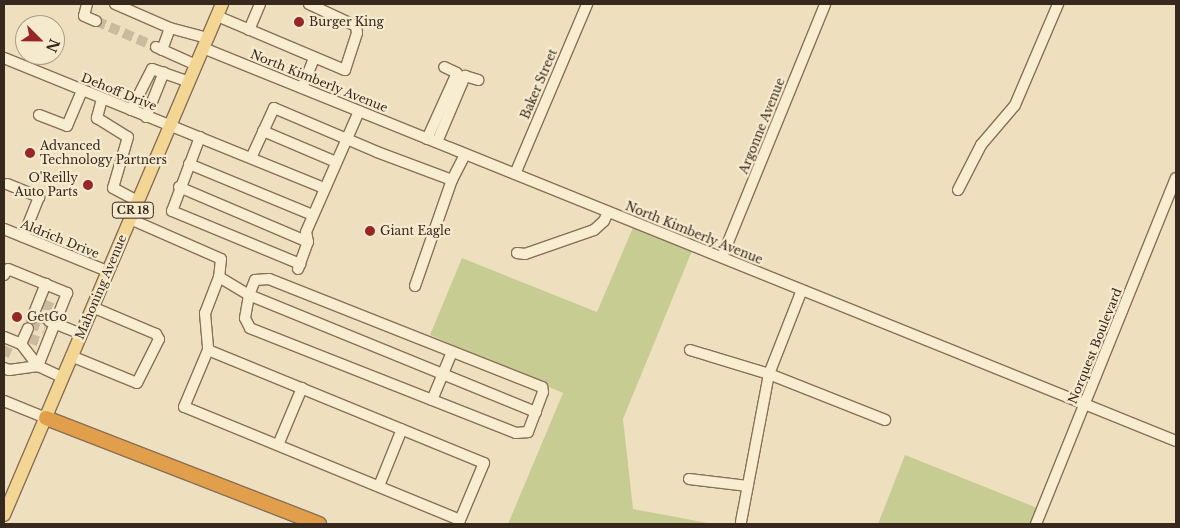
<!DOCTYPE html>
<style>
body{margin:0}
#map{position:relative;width:1180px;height:528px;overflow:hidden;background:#eee0be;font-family:"Libre Baskerville",serif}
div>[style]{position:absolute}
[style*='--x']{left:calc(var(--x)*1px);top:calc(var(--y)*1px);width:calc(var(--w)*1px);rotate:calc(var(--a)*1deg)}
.green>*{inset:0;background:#c6cc92}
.minor-tunnel>*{height:10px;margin-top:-5px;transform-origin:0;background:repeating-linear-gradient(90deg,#c9bb9e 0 10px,transparent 0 15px)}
.roads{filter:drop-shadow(1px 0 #877057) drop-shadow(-1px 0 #877057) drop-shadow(0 1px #877057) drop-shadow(0 -1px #877057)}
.minor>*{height:10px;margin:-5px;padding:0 5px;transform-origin:5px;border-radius:5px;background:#f9edd1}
.major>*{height:12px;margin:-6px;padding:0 6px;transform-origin:6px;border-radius:6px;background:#f3d594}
.highway>*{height:14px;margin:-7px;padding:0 7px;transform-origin:7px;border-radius:7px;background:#e19f4c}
.dots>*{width:14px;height:14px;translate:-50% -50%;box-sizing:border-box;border:2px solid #f6eace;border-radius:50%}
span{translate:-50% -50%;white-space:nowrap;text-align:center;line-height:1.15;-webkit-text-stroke:4.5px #f6eace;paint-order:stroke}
.shield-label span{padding:1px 4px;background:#f6eace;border:1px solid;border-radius:4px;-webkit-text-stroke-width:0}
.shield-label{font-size:11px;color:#36281c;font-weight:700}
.poi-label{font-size:12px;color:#36281c}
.left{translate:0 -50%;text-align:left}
.right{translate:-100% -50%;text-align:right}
.street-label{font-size:12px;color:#36281c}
.frame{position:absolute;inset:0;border:5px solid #36281c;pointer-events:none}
.north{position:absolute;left:15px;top:15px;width:50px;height:50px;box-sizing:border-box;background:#f6eace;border:1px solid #a99c87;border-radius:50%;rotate:113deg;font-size:14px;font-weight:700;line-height:20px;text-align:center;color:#36281c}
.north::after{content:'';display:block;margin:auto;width:18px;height:22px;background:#972627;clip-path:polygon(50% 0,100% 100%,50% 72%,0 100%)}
</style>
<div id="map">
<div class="green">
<i style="clip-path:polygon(635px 223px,694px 246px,623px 419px,633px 509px,713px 524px,508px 524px,563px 393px,430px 335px,462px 258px,597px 312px)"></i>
<i style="clip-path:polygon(905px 455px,1042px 510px,1036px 524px,878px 524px)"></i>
</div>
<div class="minor-tunnel">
<i style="--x:96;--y:21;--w:65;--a:23.4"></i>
<i style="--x:43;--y:304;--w:12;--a:24"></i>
<i style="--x:38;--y:317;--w:12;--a:20"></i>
<i style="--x:30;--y:323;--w:16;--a:22"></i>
<i style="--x:29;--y:338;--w:12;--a:20"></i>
<i style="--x:4;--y:356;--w:10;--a:-66"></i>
</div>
<div class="roads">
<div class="minor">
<i style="--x:87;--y:4;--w:12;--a:104"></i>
<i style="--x:84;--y:16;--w:13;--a:23"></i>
<i style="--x:115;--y:4;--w:60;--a:23.6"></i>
<i style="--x:170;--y:28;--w:39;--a:15"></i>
<i style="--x:217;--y:16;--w:139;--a:22.9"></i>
<i style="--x:345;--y:70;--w:39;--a:-72"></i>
<i style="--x:357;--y:33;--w:7;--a:-98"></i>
<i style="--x:356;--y:26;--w:52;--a:-154.9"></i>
<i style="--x:249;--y:30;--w:28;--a:-67"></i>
<i style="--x:156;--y:47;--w:44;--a:24.2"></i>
<i style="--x:203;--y:48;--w:1049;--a:21.99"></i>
<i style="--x:162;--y:50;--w:23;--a:-70"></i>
<i style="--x:4;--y:58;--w:345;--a:22.1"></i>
<i style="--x:302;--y:88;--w:32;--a:-68"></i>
<i style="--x:102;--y:99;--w:20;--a:105"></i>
<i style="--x:97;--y:118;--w:36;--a:32"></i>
<i style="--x:128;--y:137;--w:53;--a:106.4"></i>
<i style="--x:113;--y:188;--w:27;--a:28"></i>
<i style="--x:131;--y:110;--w:46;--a:-62.9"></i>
<i style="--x:152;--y:69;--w:39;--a:19"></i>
<i style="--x:39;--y:115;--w:30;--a:21"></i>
<i style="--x:67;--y:126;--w:39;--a:-67"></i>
<i style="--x:146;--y:117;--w:48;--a:-68.2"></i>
<i style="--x:263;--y:131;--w:79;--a:23"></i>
<i style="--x:200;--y:137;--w:79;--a:110.7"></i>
<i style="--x:172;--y:211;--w:139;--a:22.5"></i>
<i style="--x:427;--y:139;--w:72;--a:-65.6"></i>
<i style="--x:457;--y:73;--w:14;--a:-155"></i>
<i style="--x:437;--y:142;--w:72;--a:-67"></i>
<i style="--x:465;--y:76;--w:14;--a:17"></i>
<i style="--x:251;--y:158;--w:55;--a:-65.3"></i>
<i style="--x:274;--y:108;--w:112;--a:23.1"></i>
<i style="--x:377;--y:152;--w:80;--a:20.5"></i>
<i style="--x:189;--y:164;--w:134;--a:22.4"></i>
<i style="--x:515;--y:174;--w:185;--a:-67"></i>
<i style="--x:7;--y:184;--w:35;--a:22"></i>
<i style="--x:39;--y:197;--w:43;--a:111.8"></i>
<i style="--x:179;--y:187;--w:140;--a:23.1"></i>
<i style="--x:958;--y:190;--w:51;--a:-62.9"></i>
<i style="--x:981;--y:145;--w:52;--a:-49.6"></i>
<i style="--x:1015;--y:105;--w:110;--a:-66.9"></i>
<i style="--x:130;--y:219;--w:99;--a:23.7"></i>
<i style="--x:221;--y:259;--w:18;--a:96"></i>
<i style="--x:219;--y:277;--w:39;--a:111"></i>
<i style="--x:205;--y:313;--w:37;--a:85"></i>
<i style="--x:208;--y:350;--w:298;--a:22.3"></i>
<i style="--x:484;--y:463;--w:62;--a:112.8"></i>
<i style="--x:460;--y:520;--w:298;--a:-157.7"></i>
<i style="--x:184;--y:407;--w:62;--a:-67.2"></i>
<i style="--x:4;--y:229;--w:111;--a:22.2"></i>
<i style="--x:517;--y:253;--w:8;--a:7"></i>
<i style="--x:525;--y:254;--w:73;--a:-19.2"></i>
<i style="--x:594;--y:230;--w:13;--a:-42"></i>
<i style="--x:604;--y:221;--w:10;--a:-66"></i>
<i style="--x:722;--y:257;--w:273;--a:-67.8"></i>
<i style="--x:298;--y:269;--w:29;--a:-70"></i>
<i style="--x:308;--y:242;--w:10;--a:-101"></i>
<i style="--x:306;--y:232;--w:132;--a:-66.3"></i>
<i style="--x:4;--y:275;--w:7;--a:-56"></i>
<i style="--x:8;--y:269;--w:64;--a:22.1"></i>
<i style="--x:67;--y:293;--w:79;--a:111.7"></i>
<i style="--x:38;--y:366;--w:29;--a:172"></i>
<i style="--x:9;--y:370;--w:5;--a:-158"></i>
<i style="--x:219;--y:277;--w:35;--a:31"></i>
<i style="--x:249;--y:295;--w:16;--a:-68"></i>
<i style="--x:255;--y:280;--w:14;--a:-4"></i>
<i style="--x:269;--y:279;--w:294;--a:21.6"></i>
<i style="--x:542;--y:387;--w:5;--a:79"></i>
<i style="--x:543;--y:392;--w:43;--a:110.6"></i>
<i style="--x:528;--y:432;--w:12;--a:175"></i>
<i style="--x:516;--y:433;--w:286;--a:-158.5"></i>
<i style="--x:250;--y:328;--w:11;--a:-117"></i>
<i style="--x:245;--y:318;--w:23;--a:-80"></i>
<i style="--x:249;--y:295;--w:310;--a:22.2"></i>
<i style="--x:415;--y:286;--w:112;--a:-70.8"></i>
<i style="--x:452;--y:180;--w:29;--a:-63"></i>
<i style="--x:32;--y:318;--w:37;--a:-68"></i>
<i style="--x:49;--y:321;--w:35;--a:22"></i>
<i style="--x:4;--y:337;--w:18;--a:22"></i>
<i style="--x:21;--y:344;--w:28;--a:52"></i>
<i style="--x:38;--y:366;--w:26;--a:25"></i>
<i style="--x:21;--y:344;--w:17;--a:-66"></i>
<i style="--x:690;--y:350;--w:83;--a:16.9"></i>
<i style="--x:769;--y:374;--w:125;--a:21.6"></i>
<i style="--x:71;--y:356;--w:71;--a:22.2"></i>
<i style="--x:137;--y:383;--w:49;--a:-63.4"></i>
<i style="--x:159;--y:339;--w:6;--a:-121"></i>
<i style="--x:156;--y:334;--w:69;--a:-157.1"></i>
<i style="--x:432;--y:400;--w:52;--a:-67.4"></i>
<i style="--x:4;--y:401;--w:45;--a:22"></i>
<i style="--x:278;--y:445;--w:62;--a:-67.2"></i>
<i style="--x:689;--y:479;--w:59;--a:6.8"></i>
<i style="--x:379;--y:486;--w:61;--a:-68"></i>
<i style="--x:741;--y:522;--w:151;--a:-79.3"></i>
<i style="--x:769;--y:374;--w:90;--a:-68.6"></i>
<i style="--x:1036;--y:524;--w:373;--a:-68"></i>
</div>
<div class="major">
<i style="--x:4;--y:515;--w:556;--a:-66.9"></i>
</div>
<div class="highway">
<i style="--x:46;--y:418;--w:293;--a:21.2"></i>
</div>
</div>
<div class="dots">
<i style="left:299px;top:22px;background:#972627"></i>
<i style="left:30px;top:153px;background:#972627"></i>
<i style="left:88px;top:185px;background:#972627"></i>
<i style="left:370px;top:231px;background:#972627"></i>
<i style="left:17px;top:317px;background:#972627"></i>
</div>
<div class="shield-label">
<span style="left:133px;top:210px">CR 18</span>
</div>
<div class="poi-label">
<span class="left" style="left:309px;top:22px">Burger King</span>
<span class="left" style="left:40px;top:153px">Advanced<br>Technology Partners</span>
<span class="right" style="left:78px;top:185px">O'Reilly<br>Auto Parts</span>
<span class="left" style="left:380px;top:231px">Giant Eagle</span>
<span class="left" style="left:27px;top:317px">GetGo</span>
</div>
<div class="street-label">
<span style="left:319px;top:81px;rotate:22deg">North Kimberly Avenue</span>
<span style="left:539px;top:84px;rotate:-67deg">Baker Street</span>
<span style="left:119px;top:92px;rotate:22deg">Dehoff Drive</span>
<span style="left:762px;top:126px;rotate:-68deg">Argonne Avenue</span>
<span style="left:694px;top:233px;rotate:22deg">North Kimberly Avenue</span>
<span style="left:60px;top:239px;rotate:22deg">Aldrich Drive</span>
<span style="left:101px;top:287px;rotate:-67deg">Mahoning Avenue</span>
<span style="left:1095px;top:346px;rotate:-68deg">Norquest Boulevard</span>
</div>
<div class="frame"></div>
<div class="north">N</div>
</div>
